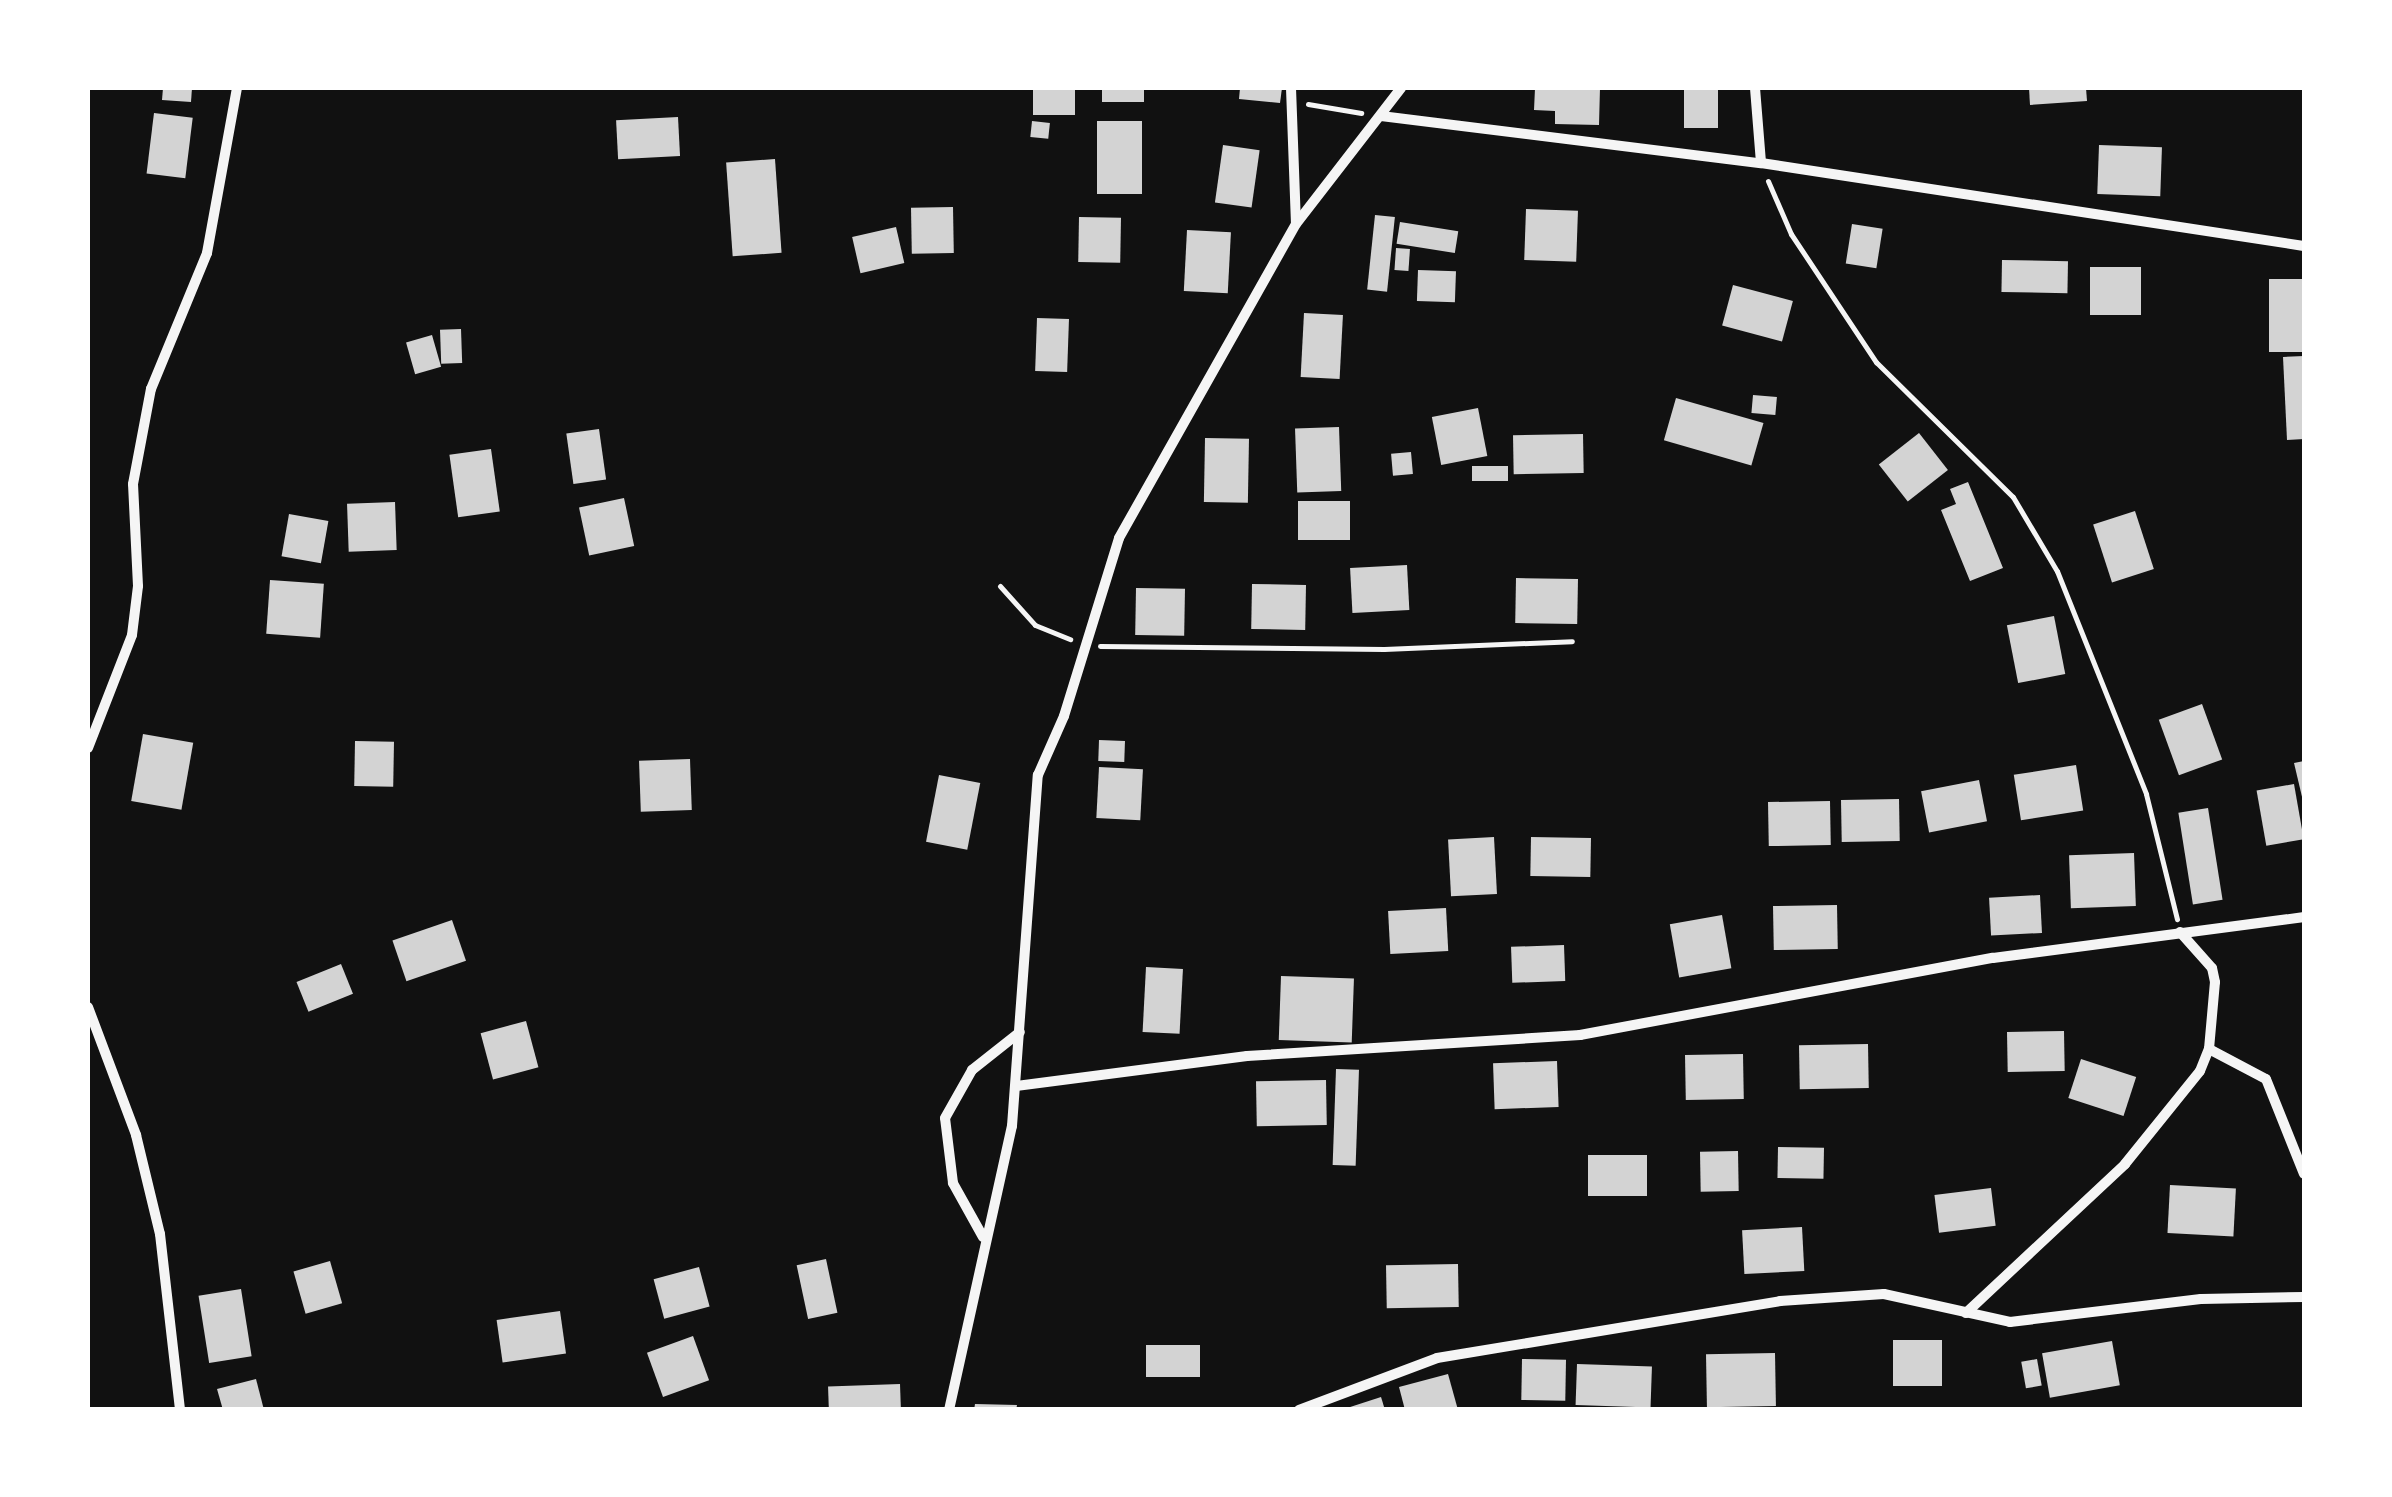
<!DOCTYPE html>
<style>
body{margin:0}
#map{position:relative;width:2392px;height:1497px;overflow:hidden;background:#111;font-family:"Archivo Narrow",sans-serif}
div>[style]{position:absolute}
[style*='--x']{left:calc(var(--x)*1px);top:calc(var(--y)*1px);width:calc(var(--w)*1px);rotate:calc(var(--a)*1deg)}
.building>*{inset:0;background:#d3d3d3;transform-origin:0 0}
.path>*{height:5px;margin:-2.5px;padding:0 2.5px;transform-origin:2.5px;border-radius:2.5px;background:#f5f5f5}
.minor>*{height:10px;margin:-5px;padding:0 5px;transform-origin:5px;border-radius:5px;background:#f5f5f5}
span{translate:-50% -50%;white-space:nowrap;text-align:center;line-height:1.15;-webkit-text-stroke:8px #fff;paint-order:stroke}
.frame{position:absolute;inset:0;border:90px solid #fff;pointer-events:none}
</style>
<div id="map">
<div class="building">
<i style="clip-path:polygon(163px 88px,192px 88px,191px 102px,162px 100px)"></i>
<i style="left:1033px;top:88px;width:42px;height:27px"></i>
<i style="left:1102px;top:88px;width:42px;height:14px"></i>
<i style="clip-path:polygon(1240px 88px,1282px 88px,1280px 103px,1239px 99px)"></i>
<i style="clip-path:polygon(1535px 88px,1600px 88px,1599px 125px,1555px 124px,1555px 111px,1534px 110px)"></i>
<i style="left:1684px;top:88px;width:34px;height:40px"></i>
<i style="clip-path:polygon(2029px 88px,2086px 88px,2087px 101px,2030px 105px)"></i>
<i style="left:154px;top:113px;width:39px;height:61px;rotate:7deg"></i>
<i style="left:678px;top:117px;width:39px;height:62px;rotate:87deg"></i>
<i style="left:1032px;top:121px;width:18px;height:16px;rotate:6deg"></i>
<i style="left:1097px;top:121px;width:45px;height:73px"></i>
<i style="left:1223px;top:145px;width:37px;height:58px;rotate:8deg"></i>
<i style="left:2099px;top:145px;width:63px;height:49px;rotate:2deg"></i>
<i style="left:775px;top:159px;width:94px;height:49px;rotate:86deg"></i>
<i style="left:953px;top:207px;width:46px;height:42px;rotate:89deg"></i>
<i style="left:1526px;top:209px;width:52px;height:51px;rotate:2deg"></i>
<i style="left:1375px;top:215px;width:20px;height:75px;rotate:6deg"></i>
<i style="left:1079px;top:217px;width:42px;height:45px;rotate:1deg"></i>
<i style="left:1400px;top:222px;width:59px;height:22px;rotate:9deg"></i>
<i style="left:1852px;top:224px;width:31px;height:40px;rotate:9deg"></i>
<i style="left:896px;top:227px;width:37px;height:45px;rotate:77deg"></i>
<i style="left:1187px;top:230px;width:44px;height:61px;rotate:3deg"></i>
<i style="left:1396px;top:248px;width:14px;height:22px;rotate:4deg"></i>
<i style="left:2002px;top:260px;width:66px;height:32px;rotate:1deg"></i>
<i style="left:2090px;top:267px;width:51px;height:48px"></i>
<i style="left:1418px;top:270px;width:38px;height:31px;rotate:2deg"></i>
<i style="left:2304px;top:279px;width:73px;height:35px;rotate:90deg"></i>
<i style="left:1733px;top:285px;width:62px;height:42px;rotate:15deg"></i>
<i style="left:1304px;top:313px;width:39px;height:64px;rotate:3deg"></i>
<i style="left:1037px;top:318px;width:32px;height:53px;rotate:2deg"></i>
<i style="left:461px;top:329px;width:34px;height:21px;rotate:88deg"></i>
<i style="left:432px;top:335px;width:33px;height:27px;rotate:74deg"></i>
<i style="clip-path:polygon(2304px 356px,2304px 439px,2287px 440px,2283px 357px)"></i>
<i style="left:1753px;top:395px;width:24px;height:18px;rotate:5deg"></i>
<i style="left:1676px;top:398px;width:91px;height:44px;rotate:16deg"></i>
<i style="left:1478px;top:408px;width:49px;height:47px;rotate:79deg"></i>
<i style="left:1339px;top:427px;width:64px;height:44px;rotate:88deg"></i>
<i style="left:599px;top:429px;width:51px;height:33px;rotate:82deg"></i>
<i style="left:1919px;top:433px;width:47px;height:51px;rotate:52deg"></i>
<i style="left:1583px;top:434px;width:39px;height:70px;rotate:89deg"></i>
<i style="left:1205px;top:438px;width:44px;height:64px;rotate:1deg"></i>
<i style="left:491px;top:449px;width:63px;height:42px;rotate:82deg"></i>
<i style="left:1411px;top:452px;width:22px;height:20px;rotate:85deg"></i>
<i style="left:1472px;top:466px;width:36px;height:15px"></i>
<i style="clip-path:polygon(1968px 482px,2003px 568px,1970px 581px,1941px 510px,1956px 504px,1950px 489px)"></i>
<i style="left:624px;top:498px;width:49px;height:46px;rotate:78deg"></i>
<i style="left:1350px;top:501px;width:39px;height:52px;rotate:90deg"></i>
<i style="left:395px;top:502px;width:48px;height:48px;rotate:88deg"></i>
<i style="left:2135px;top:511px;width:61px;height:44px;rotate:72deg"></i>
<i style="left:289px;top:514px;width:40px;height:43px;rotate:10deg"></i>
<i style="left:1407px;top:565px;width:45px;height:57px;rotate:87deg"></i>
<i style="left:1516px;top:578px;width:62px;height:45px;rotate:1deg"></i>
<i style="left:270px;top:580px;width:54px;height:54px;rotate:4deg"></i>
<i style="left:1252px;top:584px;width:54px;height:45px;rotate:1deg"></i>
<i style="left:1136px;top:588px;width:49px;height:47px;rotate:1deg"></i>
<i style="left:2054px;top:616px;width:59px;height:48px;rotate:79deg"></i>
<i style="left:2202px;top:704px;width:59px;height:46px;rotate:70deg"></i>
<i style="left:143px;top:734px;width:51px;height:68px;rotate:10deg"></i>
<i style="left:1099px;top:740px;width:26px;height:21px;rotate:2deg"></i>
<i style="left:355px;top:741px;width:39px;height:45px;rotate:1deg"></i>
<i style="left:690px;top:759px;width:51px;height:51px;rotate:88deg"></i>
<i style="clip-path:polygon(2304px 761px,2304px 801px,2303px 801px,2294px 763px)"></i>
<i style="left:2076px;top:765px;width:46px;height:63px;rotate:81deg"></i>
<i style="left:1099px;top:767px;width:44px;height:51px;rotate:3deg"></i>
<i style="left:939px;top:775px;width:42px;height:68px;rotate:11deg"></i>
<i style="left:1979px;top:780px;width:42px;height:59px;rotate:79deg"></i>
<i style="left:2294px;top:784px;width:56px;height:38px;rotate:80deg"></i>
<i style="left:1899px;top:799px;width:42px;height:58px;rotate:89deg"></i>
<i style="left:1830px;top:801px;width:44px;height:62px;rotate:89deg"></i>
<i style="left:2208px;top:808px;width:93px;height:30px;rotate:81deg"></i>
<i style="left:1494px;top:837px;width:57px;height:46px;rotate:87deg"></i>
<i style="left:1531px;top:837px;width:60px;height:39px;rotate:1deg"></i>
<i style="left:2134px;top:853px;width:53px;height:65px;rotate:88deg"></i>
<i style="left:2040px;top:895px;width:38px;height:51px;rotate:87deg"></i>
<i style="left:1837px;top:905px;width:44px;height:64px;rotate:89deg"></i>
<i style="left:1446px;top:908px;width:43px;height:58px;rotate:87deg"></i>
<i style="left:1722px;top:915px;width:54px;height:53px;rotate:80deg"></i>
<i style="left:452px;top:920px;width:43px;height:63px;rotate:71deg"></i>
<i style="left:1564px;top:945px;width:36px;height:53px;rotate:88deg"></i>
<i style="left:341px;top:964px;width:32px;height:48px;rotate:68deg"></i>
<i style="left:1146px;top:967px;width:37px;height:65px;rotate:3deg"></i>
<i style="left:1281px;top:976px;width:73px;height:64px;rotate:2deg"></i>
<i style="left:526px;top:1021px;width:48px;height:47px;rotate:75deg"></i>
<i style="left:2064px;top:1031px;width:40px;height:57px;rotate:89deg"></i>
<i style="left:1868px;top:1044px;width:44px;height:69px;rotate:89deg"></i>
<i style="left:1743px;top:1054px;width:45px;height:58px;rotate:89deg"></i>
<i style="left:2081px;top:1059px;width:58px;height:41px;rotate:18deg"></i>
<i style="left:1557px;top:1061px;width:46px;height:64px;rotate:88deg"></i>
<i style="left:1336px;top:1069px;width:23px;height:96px;rotate:2deg"></i>
<i style="left:1326px;top:1080px;width:45px;height:70px;rotate:89deg"></i>
<i style="left:1778px;top:1147px;width:46px;height:31px;rotate:1deg"></i>
<i style="left:1738px;top:1151px;width:40px;height:38px;rotate:89deg"></i>
<i style="left:1647px;top:1155px;width:41px;height:59px;rotate:90deg"></i>
<i style="left:2170px;top:1185px;width:66px;height:48px;rotate:3deg"></i>
<i style="left:1991px;top:1188px;width:38px;height:57px;rotate:83deg"></i>
<i style="left:1802px;top:1227px;width:44px;height:60px;rotate:87deg"></i>
<i style="left:826px;top:1259px;width:55px;height:30px;rotate:78deg"></i>
<i style="left:330px;top:1261px;width:44px;height:38px;rotate:74deg"></i>
<i style="left:1458px;top:1264px;width:43px;height:72px;rotate:89deg"></i>
<i style="left:699px;top:1267px;width:41px;height:47px;rotate:75deg"></i>
<i style="left:241px;top:1289px;width:68px;height:43px;rotate:81deg"></i>
<i style="left:560px;top:1311px;width:43px;height:64px;rotate:82deg"></i>
<i style="left:693px;top:1336px;width:47px;height:49px;rotate:70deg"></i>
<i style="left:1893px;top:1340px;width:49px;height:46px"></i>
<i style="left:2112px;top:1341px;width:45px;height:71px;rotate:80deg"></i>
<i style="left:1200px;top:1345px;width:32px;height:54px;rotate:90deg"></i>
<i style="left:1775px;top:1353px;width:53px;height:69px;rotate:89deg"></i>
<i style="left:1522px;top:1359px;width:44px;height:41px;rotate:1deg"></i>
<i style="left:2037px;top:1359px;width:27px;height:16px;rotate:80deg"></i>
<i style="left:1577px;top:1364px;width:75px;height:41px;rotate:2deg"></i>
<i style="clip-path:polygon(1448px 1374px,1458px 1410px,1405px 1410px,1399px 1387px)"></i>
<i style="clip-path:polygon(256px 1379px,264px 1410px,223px 1410px,217px 1389px)"></i>
<i style="left:900px;top:1384px;width:26px;height:72px;rotate:88deg"></i>
<i style="clip-path:polygon(1381px 1397px,1385px 1410px,1344px 1410px,1344px 1409px)"></i>
<i style="clip-path:polygon(975px 1404px,1017px 1405px,1016px 1410px,974px 1410px)"></i>
</div>
<div class="path">
<i style="--x:1308;--y:104;--w:54;--a:9.6"></i>
<i style="--x:1768;--y:181;--w:58;--a:66.5"></i>
<i style="--x:1791;--y:234;--w:154;--a:56.4"></i>
<i style="--x:1876;--y:362;--w:192;--a:44.6"></i>
<i style="--x:2013;--y:497;--w:86;--a:59.3"></i>
<i style="--x:2057;--y:571;--w:240;--a:68.2"></i>
<i style="--x:2146;--y:794;--w:129;--a:76.1"></i>
<i style="--x:1000;--y:586;--w:52;--a:48.1"></i>
<i style="--x:1035;--y:625;--w:38;--a:22"></i>
<i style="--x:1100;--y:646;--w:284;--a:0.6"></i>
<i style="--x:1384;--y:649;--w:188;--a:-2.4"></i>
</div>
<div class="minor">
<i style="--x:1291;--y:88;--w:135;--a:87.9"></i>
<i style="--x:1755;--y:88;--w:75;--a:85.4"></i>
<i style="--x:1381;--y:116;--w:383;--a:7.1"></i>
<i style="--x:1761;--y:163;--w:549;--a:8.69"></i>
<i style="--x:88;--y:748;--w:121;--a:-68.7"></i>
<i style="--x:132;--y:635;--w:49;--a:-83"></i>
<i style="--x:138;--y:586;--w:102;--a:-92.8"></i>
<i style="--x:133;--y:484;--w:97;--a:-79.3"></i>
<i style="--x:151;--y:389;--w:147;--a:-67.6"></i>
<i style="--x:207;--y:253;--w:168;--a:-79.7"></i>
<i style="--x:88;--y:1007;--w:137;--a:69.4"></i>
<i style="--x:136;--y:1135;--w:102;--a:76.4"></i>
<i style="--x:160;--y:1234;--w:177;--a:83.5"></i>
<i style="--x:2209;--y:1049;--w:64;--a:27.8"></i>
<i style="--x:2266;--y:1079;--w:102;--a:68.2"></i>
<i style="--x:1016;--y:1086;--w:233;--a:-7.4"></i>
<i style="--x:1247;--y:1056;--w:334;--a:-3.6"></i>
<i style="--x:1580;--y:1035;--w:420;--a:-10.6"></i>
<i style="--x:1993;--y:958;--w:314;--a:-7.5"></i>
<i style="--x:983;--y:1237;--w:62;--a:-119.1"></i>
<i style="--x:953;--y:1183;--w:65;--a:-97"></i>
<i style="--x:945;--y:1118;--w:55;--a:-60.6"></i>
<i style="--x:972;--y:1070;--w:61;--a:-38.4"></i>
<i style="--x:1966;--y:1313;--w:218;--a:-43.1"></i>
<i style="--x:2125;--y:1164;--w:119;--a:-51.1"></i>
<i style="--x:2200;--y:1071;--w:24;--a:-68"></i>
<i style="--x:2209;--y:1049;--w:67;--a:-84.9"></i>
<i style="--x:2215;--y:982;--w:14;--a:-102"></i>
<i style="--x:2212;--y:968;--w:48;--a:-131.6"></i>
<i style="--x:949;--y:1410;--w:291;--a:-77.5"></i>
<i style="--x:1012;--y:1126;--w:352;--a:-85.8"></i>
<i style="--x:1038;--y:775;--w:64;--a:-66.2"></i>
<i style="--x:1064;--y:716;--w:186;--a:-72.8"></i>
<i style="--x:1119;--y:538;--w:360;--a:-60.6"></i>
<i style="--x:1296;--y:224;--w:172;--a:-52.3"></i>
<i style="--x:1299;--y:1410;--w:147;--a:-20.6"></i>
<i style="--x:1437;--y:1358;--w:348;--a:-9.4"></i>
<i style="--x:1780;--y:1301;--w:104;--a:-3.9"></i>
<i style="--x:1884;--y:1294;--w:129;--a:12.5"></i>
<i style="--x:2010;--y:1322;--w:192;--a:-6.9"></i>
<i style="--x:2201;--y:1299;--w:103;--a:-1.1"></i>
</div>
<div class="frame"></div>
</div>
